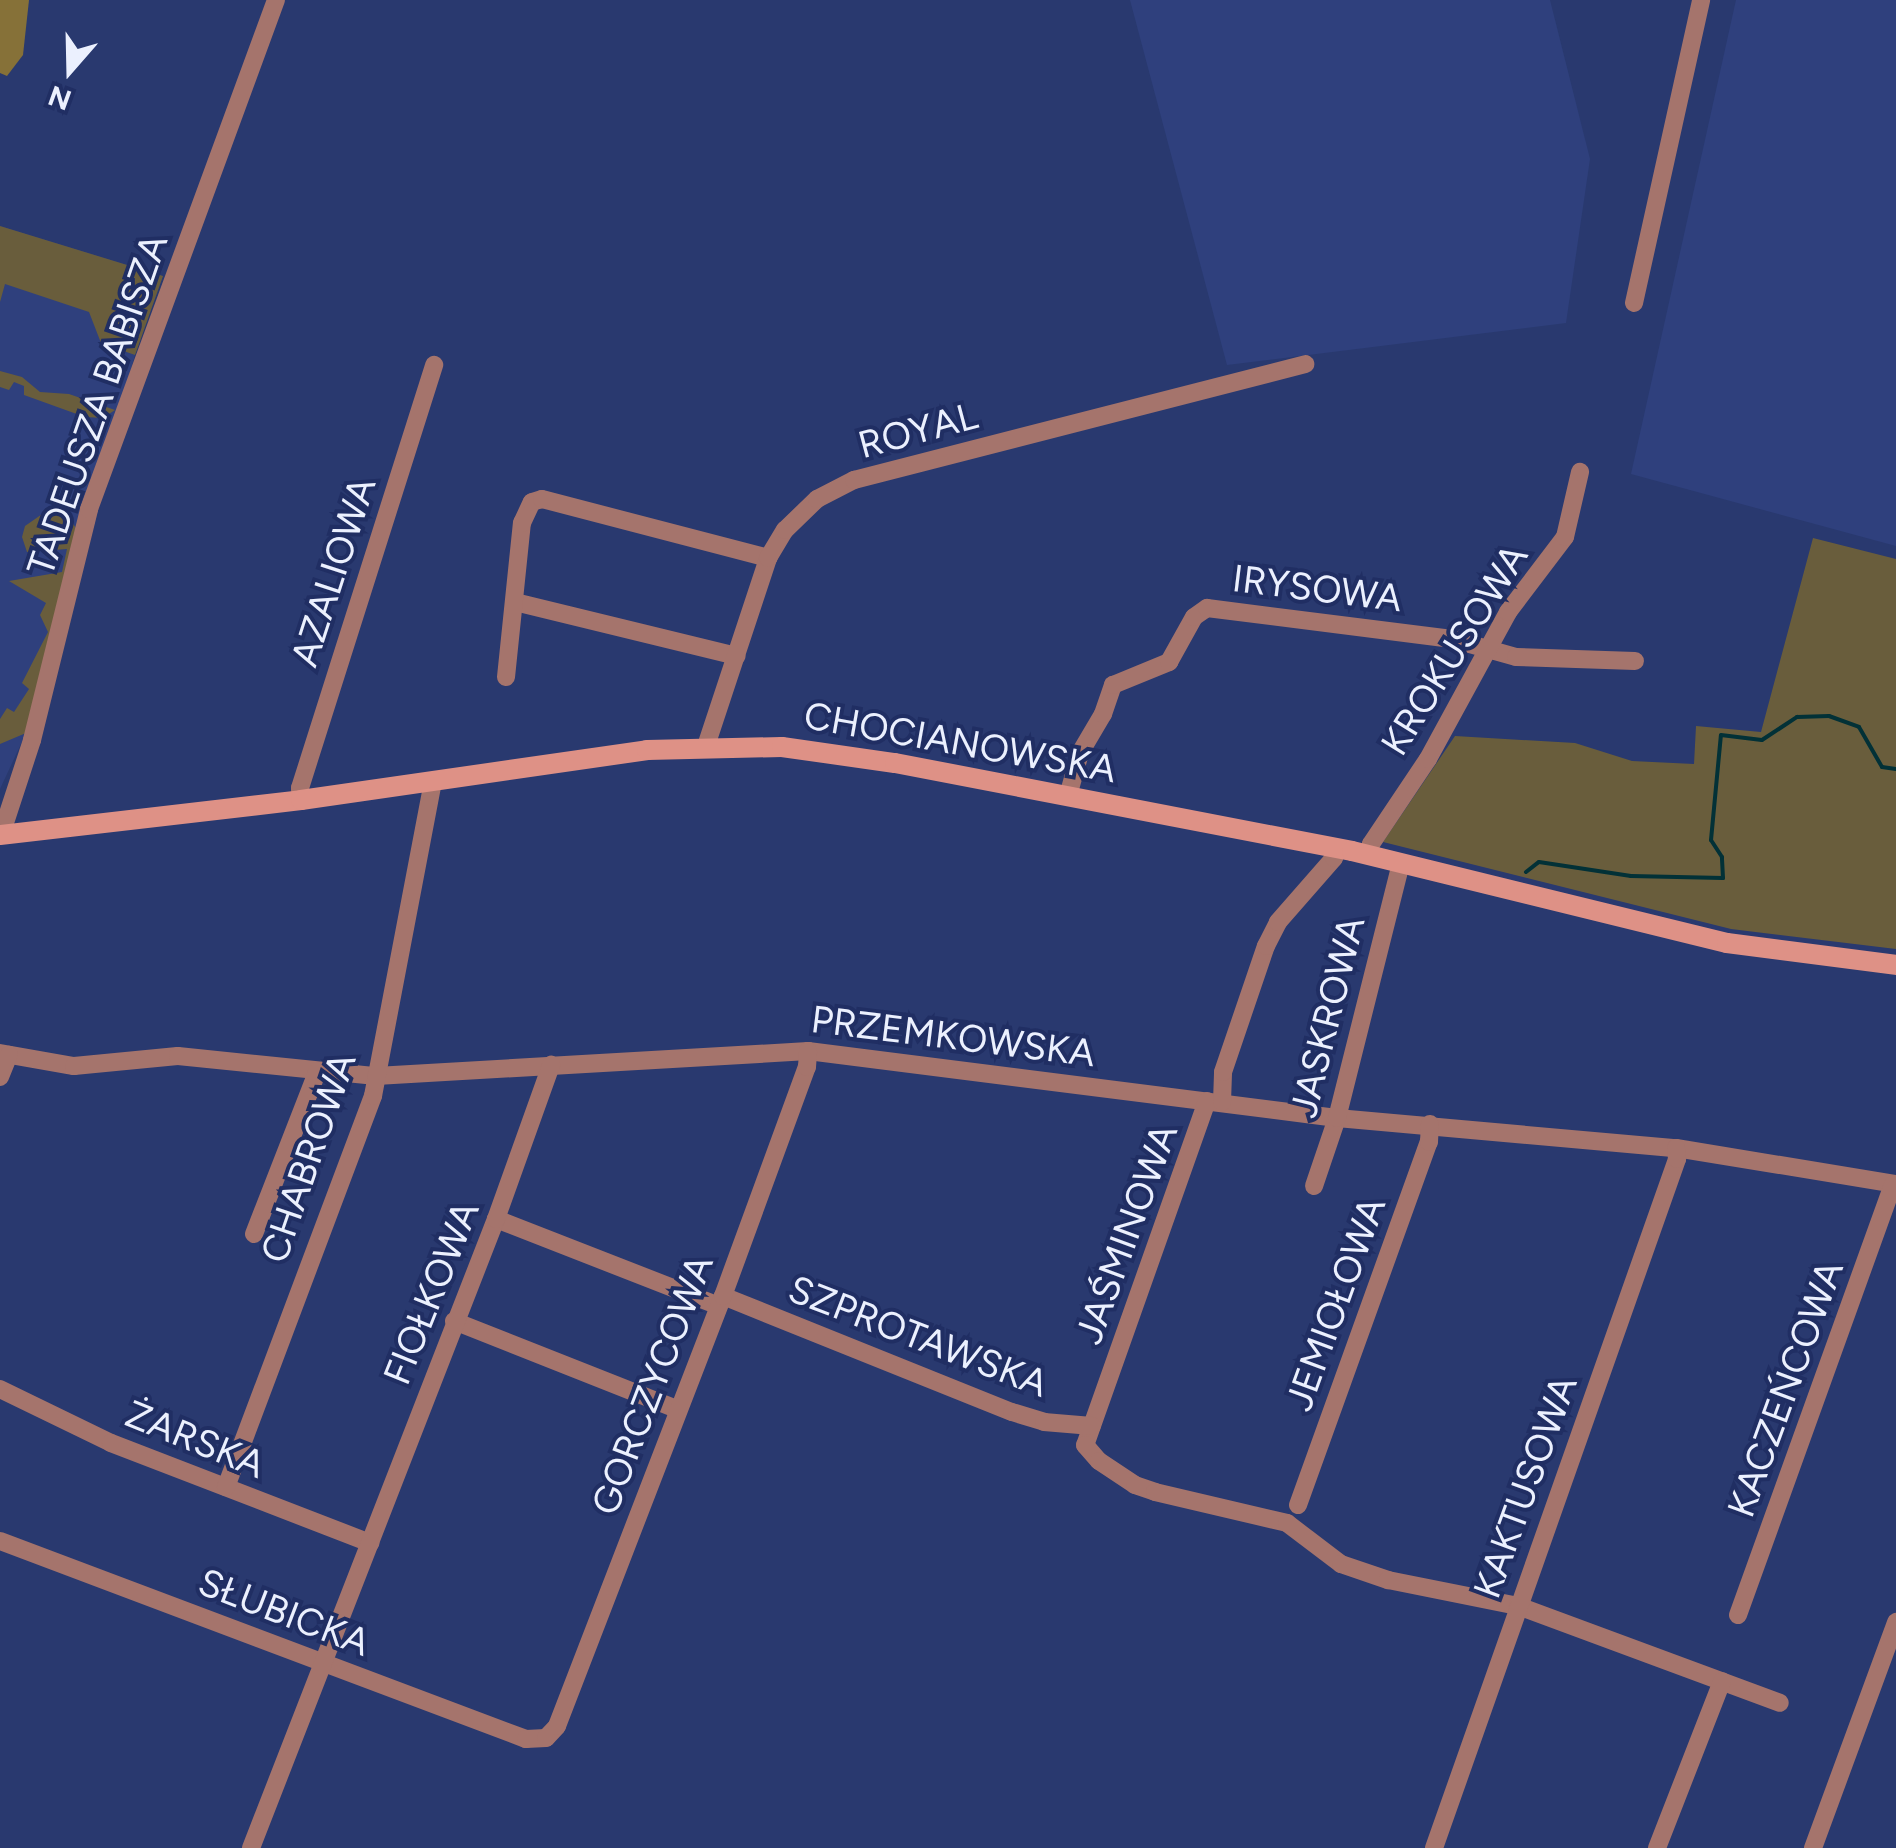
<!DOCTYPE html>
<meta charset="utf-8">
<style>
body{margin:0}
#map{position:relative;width:1896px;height:1848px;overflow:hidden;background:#29396f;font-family:Figtree,sans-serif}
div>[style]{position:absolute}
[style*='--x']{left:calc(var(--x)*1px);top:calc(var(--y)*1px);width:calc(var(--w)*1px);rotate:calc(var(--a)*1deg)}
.built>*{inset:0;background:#2f407d}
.green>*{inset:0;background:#695d3c}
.forest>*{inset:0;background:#867138}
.stream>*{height:4px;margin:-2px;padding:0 2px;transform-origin:2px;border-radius:2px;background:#023137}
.street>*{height:18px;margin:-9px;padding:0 9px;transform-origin:9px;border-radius:9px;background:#a5746c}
.secondary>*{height:20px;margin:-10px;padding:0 10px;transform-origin:10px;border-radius:10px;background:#de9186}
span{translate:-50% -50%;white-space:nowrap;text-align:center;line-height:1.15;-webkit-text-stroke:8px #202e63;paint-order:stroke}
.street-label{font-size:38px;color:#ebf0fe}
.north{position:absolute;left:20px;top:20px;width:100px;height:100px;-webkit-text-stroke:8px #202e63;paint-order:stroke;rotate:200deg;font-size:28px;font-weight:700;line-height:40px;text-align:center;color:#ebf0fe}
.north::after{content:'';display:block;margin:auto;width:35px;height:45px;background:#ebf0fe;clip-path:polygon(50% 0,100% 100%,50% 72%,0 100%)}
</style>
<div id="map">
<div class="built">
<i style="clip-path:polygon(1130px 0,1550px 0,1590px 159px,1566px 323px,1227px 365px)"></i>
<i style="clip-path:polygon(1736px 0,1896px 0,1896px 546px,1631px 474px)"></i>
<i style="clip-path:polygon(0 226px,163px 276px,135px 355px,26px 733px,0 789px)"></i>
</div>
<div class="green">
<i style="clip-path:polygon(0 226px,163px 276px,135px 355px,101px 343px,89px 312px,5px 284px,0 302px)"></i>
<i style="clip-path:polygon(0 371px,22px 377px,40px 392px,69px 394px,115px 410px,103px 418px,85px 417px,24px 395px,24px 386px,14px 382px,9px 390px,0 387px)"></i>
<i style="clip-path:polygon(48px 510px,66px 514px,76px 528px,26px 733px,0 744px,0 719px,7px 708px,14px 712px,29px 689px,22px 683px,48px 632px,40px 615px,46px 603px,9px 581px,62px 572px,67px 549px,27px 552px,22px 537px,25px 526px)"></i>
<i style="clip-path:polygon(1813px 538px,1896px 559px,1896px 949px,1731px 929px,1383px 842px,1455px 736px,1575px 743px,1632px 761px,1694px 764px,1696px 726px,1761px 732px)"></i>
</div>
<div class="forest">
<i style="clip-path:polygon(0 0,29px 0,23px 55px,7px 76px,0 73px)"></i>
</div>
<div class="stream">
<i style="--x:1526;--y:872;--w:16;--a:-38"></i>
<i style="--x:1539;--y:862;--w:93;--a:8.7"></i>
<i style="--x:1631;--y:876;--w:92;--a:1.2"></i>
<i style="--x:1723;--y:878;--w:21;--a:-93"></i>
<i style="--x:1722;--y:857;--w:20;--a:-123"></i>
<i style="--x:1711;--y:840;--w:105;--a:-84.6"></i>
<i style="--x:1721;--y:735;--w:41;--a:7"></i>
<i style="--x:1762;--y:740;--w:42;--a:-33.3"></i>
<i style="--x:1797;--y:717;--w:32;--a:-2"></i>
<i style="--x:1829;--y:716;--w:32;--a:20"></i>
<i style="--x:1859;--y:727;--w:46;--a:60.1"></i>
<i style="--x:1882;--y:767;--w:14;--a:8"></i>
</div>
<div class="street">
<i style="--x:1634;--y:303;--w:310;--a:-77.5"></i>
<i style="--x:515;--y:602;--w:228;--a:13.7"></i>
<i style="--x:506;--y:677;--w:155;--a:-84.1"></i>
<i style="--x:522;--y:523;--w:23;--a:-65"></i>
<i style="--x:532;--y:502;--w:10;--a:-17"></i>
<i style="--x:542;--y:499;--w:234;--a:14.6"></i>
<i style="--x:706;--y:746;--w:198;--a:-71.7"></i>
<i style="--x:768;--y:558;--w:33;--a:-59"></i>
<i style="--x:785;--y:530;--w:45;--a:-44.1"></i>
<i style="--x:817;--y:499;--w:42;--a:-27.2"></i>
<i style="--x:854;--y:480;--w:466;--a:-14.4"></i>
<i style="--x:1068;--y:796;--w:45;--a:-74.4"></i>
<i style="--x:1080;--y:753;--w:45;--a:-59.5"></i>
<i style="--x:1103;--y:714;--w:31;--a:-71"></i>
<i style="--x:1113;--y:685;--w:61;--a:-22.3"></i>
<i style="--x:1169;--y:662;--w:51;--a:-60.9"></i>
<i style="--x:1194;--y:617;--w:16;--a:-35"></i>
<i style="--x:1207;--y:608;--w:247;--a:7.2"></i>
<i style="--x:1452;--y:639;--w:66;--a:15.7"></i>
<i style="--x:1516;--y:657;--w:119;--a:1.9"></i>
<i style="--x:301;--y:800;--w:12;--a:-95"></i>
<i style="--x:300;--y:788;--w:444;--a:-72.4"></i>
<i style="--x:1;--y:835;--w:100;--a:-71.9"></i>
<i style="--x:32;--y:740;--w:238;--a:-76.1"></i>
<i style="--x:89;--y:509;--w:542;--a:-69.83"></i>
<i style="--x:1368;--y:855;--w:11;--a:-75"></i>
<i style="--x:1371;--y:844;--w:102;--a:-56.2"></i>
<i style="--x:1428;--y:759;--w:167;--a:-61.4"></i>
<i style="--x:1508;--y:612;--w:94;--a:-52.8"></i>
<i style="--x:1565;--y:537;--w:67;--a:-77"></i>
<i style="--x:0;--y:1053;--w:75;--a:10"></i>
<i style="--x:74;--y:1066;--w:104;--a:-5.5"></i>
<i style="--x:178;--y:1056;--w:199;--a:5.8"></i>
<i style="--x:376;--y:1076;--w:433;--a:-3.3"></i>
<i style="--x:808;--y:1051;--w:533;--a:7.22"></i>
<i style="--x:1337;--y:1118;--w:340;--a:5.1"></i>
<i style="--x:1676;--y:1148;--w:223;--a:9.3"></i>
<i style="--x:0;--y:1077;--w:24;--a:-68"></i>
<i style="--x:1207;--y:1101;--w:365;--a:109.5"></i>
<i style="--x:1085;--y:1445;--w:21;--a:49"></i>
<i style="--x:1099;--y:1461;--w:43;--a:33.7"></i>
<i style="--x:1135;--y:1485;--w:21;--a:19"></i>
<i style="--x:1155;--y:1492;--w:136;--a:13.2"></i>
<i style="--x:1287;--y:1523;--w:68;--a:37.2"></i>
<i style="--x:1341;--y:1564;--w:50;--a:18.8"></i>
<i style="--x:1388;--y:1580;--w:133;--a:11.3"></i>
<i style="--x:1518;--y:1606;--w:279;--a:20.3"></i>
<i style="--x:1222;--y:1102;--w:30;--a:-88"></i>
<i style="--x:1223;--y:1072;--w:133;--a:-71.2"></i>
<i style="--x:1266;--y:946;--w:27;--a:-63"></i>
<i style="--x:1278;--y:922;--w:85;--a:-48.8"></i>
<i style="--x:1334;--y:858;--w:10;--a:-79"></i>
<i style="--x:1314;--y:1186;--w:72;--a:-71.3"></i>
<i style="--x:1337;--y:1118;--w:263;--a:-75.9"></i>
<i style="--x:496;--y:1219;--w:239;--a:21.3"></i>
<i style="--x:254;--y:1234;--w:174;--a:-68.7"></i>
<i style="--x:723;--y:1296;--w:311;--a:21.9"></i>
<i style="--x:1012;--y:1412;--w:34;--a:17"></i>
<i style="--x:1044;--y:1422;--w:48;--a:4.8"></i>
<i style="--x:454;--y:1321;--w:239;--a:21.6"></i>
<i style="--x:0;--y:1389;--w:123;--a:25.9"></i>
<i style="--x:111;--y:1443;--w:278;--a:21.1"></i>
<i style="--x:226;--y:1487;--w:418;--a:-69.4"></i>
<i style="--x:373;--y:1096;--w:320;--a:-79.2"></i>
<i style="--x:1298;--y:1505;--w:386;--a:-70.2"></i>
<i style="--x:1429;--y:1142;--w:18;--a:-87"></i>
<i style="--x:0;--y:1541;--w:562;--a:20.63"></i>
<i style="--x:526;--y:1739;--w:20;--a:-3"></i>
<i style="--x:546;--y:1738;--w:16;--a:-47"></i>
<i style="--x:557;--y:1726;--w:461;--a:-68.9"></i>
<i style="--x:723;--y:1296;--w:244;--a:-69.9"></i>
<i style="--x:807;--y:1067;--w:16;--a:-86"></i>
<i style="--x:1738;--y:1615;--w:458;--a:-70.2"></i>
<i style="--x:251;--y:1848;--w:675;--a:-68.72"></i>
<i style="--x:496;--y:1219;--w:164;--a:-70.3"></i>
<i style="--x:1434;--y:1848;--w:731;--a:-70.57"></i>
<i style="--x:1677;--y:1159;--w:11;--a:-95"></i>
<i style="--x:1657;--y:1848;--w:179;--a:-68.7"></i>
<i style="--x:1813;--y:1848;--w:241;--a:-69.8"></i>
</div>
<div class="secondary">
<i style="--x:0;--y:835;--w:303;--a:-6.6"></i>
<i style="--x:301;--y:800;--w:350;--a:-8.2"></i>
<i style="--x:647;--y:750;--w:135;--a:-1.3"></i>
<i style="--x:782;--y:747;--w:114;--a:8.1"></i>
<i style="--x:895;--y:763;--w:465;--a:10.9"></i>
<i style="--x:1352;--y:851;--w:386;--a:13.8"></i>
<i style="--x:1727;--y:943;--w:170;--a:7.4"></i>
</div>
<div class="street-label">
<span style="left:98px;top:405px;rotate:-71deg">TADEUSZA BABISZA</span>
<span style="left:918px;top:431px;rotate:-15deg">ROYAL</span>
<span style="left:334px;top:572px;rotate:-72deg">AZALIOWA</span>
<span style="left:1317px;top:589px;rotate:7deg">IRYSOWA</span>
<span style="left:1455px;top:650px;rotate:-58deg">KROKUSOWA</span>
<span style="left:960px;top:743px;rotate:10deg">CHOCIANOWSKA</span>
<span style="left:1328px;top:1017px;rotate:-76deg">JASKROWA</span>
<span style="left:953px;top:1037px;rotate:7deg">PRZEMKOWSKA</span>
<span style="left:309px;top:1158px;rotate:-71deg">CHABROWA</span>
<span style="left:1127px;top:1234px;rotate:-70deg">JAŚMINOWA</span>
<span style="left:432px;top:1293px;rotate:-68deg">FIOŁKOWA</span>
<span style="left:1336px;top:1304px;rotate:-70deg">JEMIOŁOWA</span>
<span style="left:918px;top:1337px;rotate:21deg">SZPROTAWSKA</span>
<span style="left:653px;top:1385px;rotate:-69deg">GORCZYCOWA</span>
<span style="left:1786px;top:1389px;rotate:-70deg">KACZEŃCOWA</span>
<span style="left:195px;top:1440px;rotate:22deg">ŻARSKA</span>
<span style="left:1526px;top:1487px;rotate:-70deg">KAKTUSOWA</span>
<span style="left:284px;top:1613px;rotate:21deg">SŁUBICKA</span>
</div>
<div class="north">N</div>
</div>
